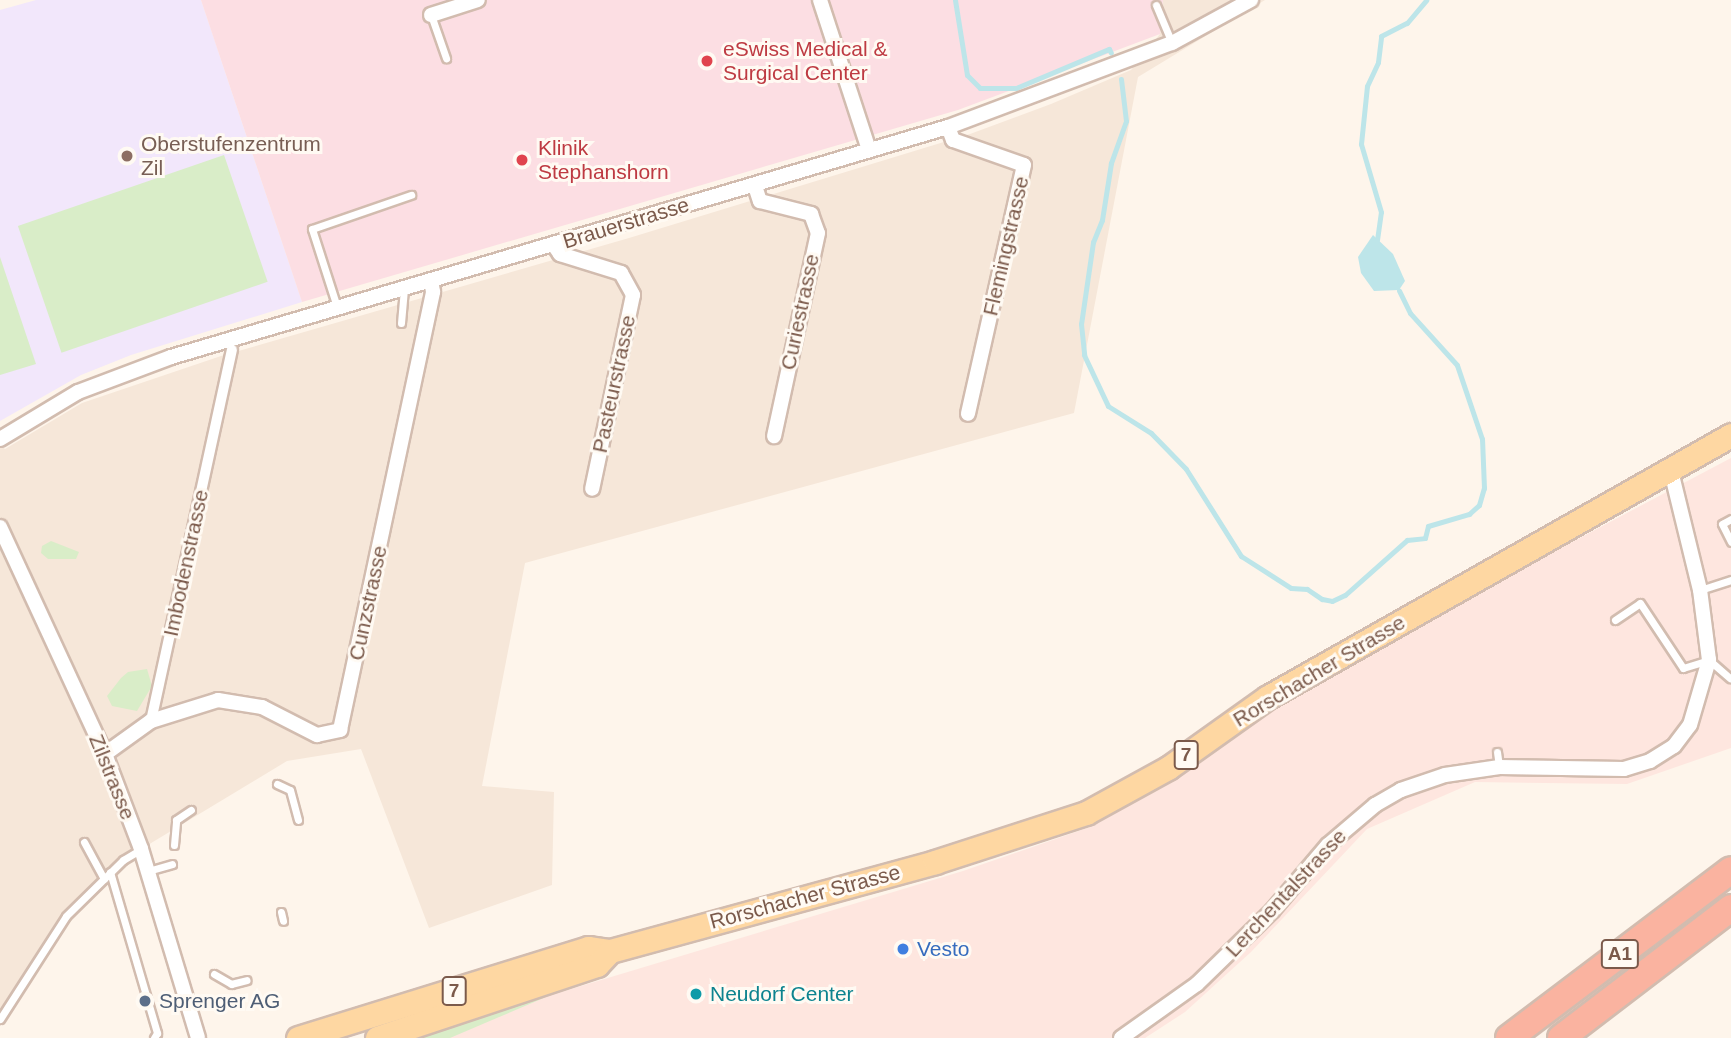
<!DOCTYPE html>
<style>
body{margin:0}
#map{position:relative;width:1731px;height:1038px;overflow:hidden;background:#fef5eb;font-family:Arial,sans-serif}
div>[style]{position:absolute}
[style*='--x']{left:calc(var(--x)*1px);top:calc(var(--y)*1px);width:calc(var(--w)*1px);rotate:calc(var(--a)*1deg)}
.residential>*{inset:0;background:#f6e7d9}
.commercial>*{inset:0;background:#fee6df}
.education>*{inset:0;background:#f2e7fb}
.medical>*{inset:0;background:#fcdee3}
.green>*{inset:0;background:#d9edc8;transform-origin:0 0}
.water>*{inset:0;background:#bde5e9}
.stream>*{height:5px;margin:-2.5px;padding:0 2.5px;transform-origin:2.5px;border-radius:2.5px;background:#bde5e9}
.roads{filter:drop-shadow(2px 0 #d2bcaf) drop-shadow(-2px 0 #d2bcaf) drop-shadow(0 2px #d2bcaf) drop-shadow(0 -2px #d2bcaf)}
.service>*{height:7px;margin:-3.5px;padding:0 3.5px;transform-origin:3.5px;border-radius:3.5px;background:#fff}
.pedestrian>*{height:10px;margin:-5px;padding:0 5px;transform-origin:5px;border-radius:5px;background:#fff}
.minor>*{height:14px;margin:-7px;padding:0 7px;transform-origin:7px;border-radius:7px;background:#fff}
.primary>*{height:23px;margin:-11.5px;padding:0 11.5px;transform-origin:11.5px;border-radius:11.5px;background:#fed7a2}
.motorway>*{height:26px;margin:-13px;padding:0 13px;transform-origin:13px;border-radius:13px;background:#fab3a0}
.dots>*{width:19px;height:19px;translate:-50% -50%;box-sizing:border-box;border:4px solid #fffaf3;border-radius:50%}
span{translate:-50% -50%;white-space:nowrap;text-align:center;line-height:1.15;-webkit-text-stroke:6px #fffaf3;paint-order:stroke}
.shield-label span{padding:2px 5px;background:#fffaf3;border:2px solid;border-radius:5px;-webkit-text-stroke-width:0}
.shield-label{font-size:19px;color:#7b5a4b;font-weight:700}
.health-label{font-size:21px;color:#be3a42}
.left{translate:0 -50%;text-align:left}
.education-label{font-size:21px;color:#785e54}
.street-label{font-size:21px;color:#7b5a4b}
.shop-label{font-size:21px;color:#366cbe}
.culture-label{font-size:21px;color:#0d838f}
.service-label{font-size:21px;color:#4e5e75}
</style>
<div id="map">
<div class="residential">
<i style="clip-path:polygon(1163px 0,1265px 0,1138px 77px,1074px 413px,525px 563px,482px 786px,554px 792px,552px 885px,429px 928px,361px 749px,287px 761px,123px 860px,66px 916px,0 1019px,0 445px,5px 449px,82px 403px,221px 356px,629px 238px,970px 134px,1051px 104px,1131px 70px,1160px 34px)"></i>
</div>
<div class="commercial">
<i style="clip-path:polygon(1731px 458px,1731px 748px,1627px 784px,1475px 782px,1367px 829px,1251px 952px,1185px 1012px,1145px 1038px,408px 1038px,963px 871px,1090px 827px,1176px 779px,1277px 708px,1436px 614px)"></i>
</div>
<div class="education">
<i style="clip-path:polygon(36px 0,201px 0,302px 302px,131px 355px,81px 375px,0 421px,0 10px)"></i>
</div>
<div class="medical">
<i style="clip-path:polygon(201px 0,1163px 0,1160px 34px,958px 110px,302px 302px)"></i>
</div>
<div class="green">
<i style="left:224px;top:155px;width:134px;height:218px;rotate:71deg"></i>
<i style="clip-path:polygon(0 257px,36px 364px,0 375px)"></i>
<i style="clip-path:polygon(51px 541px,79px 552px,76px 559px,48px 559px,41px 553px,42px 546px)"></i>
<i style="clip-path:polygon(147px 669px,152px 686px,137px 711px,112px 706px,107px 696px,121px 678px,128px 672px)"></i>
<i style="clip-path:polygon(546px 997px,450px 1038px,400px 1038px,432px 1025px)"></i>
</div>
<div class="water">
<i style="clip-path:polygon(1373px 235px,1393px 254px,1405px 281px,1399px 290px,1374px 291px,1361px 273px,1358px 257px)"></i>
</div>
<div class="stream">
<i style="--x:955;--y:0;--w:76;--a:80.9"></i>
<i style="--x:967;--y:75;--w:18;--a:45"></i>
<i style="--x:980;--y:88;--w:36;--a:0"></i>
<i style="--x:1016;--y:88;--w:101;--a:-22.8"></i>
<i style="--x:1109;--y:49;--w:4;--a:63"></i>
<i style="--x:1121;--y:79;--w:42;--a:83.2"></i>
<i style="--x:1126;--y:121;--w:45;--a:109.7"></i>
<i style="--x:1111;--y:163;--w:58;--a:99"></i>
<i style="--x:1102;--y:220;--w:24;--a:112"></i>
<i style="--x:1093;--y:242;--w:83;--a:98.3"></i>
<i style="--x:1081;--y:324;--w:31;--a:84"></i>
<i style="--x:1084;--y:355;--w:56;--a:64.8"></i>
<i style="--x:1108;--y:406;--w:51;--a:32.1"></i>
<i style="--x:1151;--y:433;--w:50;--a:45.8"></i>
<i style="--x:1186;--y:469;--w:103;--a:57.7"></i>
<i style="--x:1241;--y:556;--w:59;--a:32.6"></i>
<i style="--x:1291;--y:588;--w:16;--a:4"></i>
<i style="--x:1307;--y:589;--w:18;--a:34"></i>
<i style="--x:1322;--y:599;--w:10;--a:11"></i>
<i style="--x:1332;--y:601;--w:14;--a:-25"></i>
<i style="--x:1345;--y:595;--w:83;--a:-41.6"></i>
<i style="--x:1407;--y:540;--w:18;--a:-6"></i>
<i style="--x:1425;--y:538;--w:12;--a:-76"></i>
<i style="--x:1428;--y:526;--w:43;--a:-16.3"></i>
<i style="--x:1469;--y:514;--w:13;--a:-42"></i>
<i style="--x:1479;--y:505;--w:18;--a:-74"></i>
<i style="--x:1484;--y:488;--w:49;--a:-92.3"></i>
<i style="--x:1482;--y:439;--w:78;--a:-108.7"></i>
<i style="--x:1457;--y:365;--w:70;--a:-132.1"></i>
<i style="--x:1410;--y:313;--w:25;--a:-116"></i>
<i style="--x:1377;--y:240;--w:28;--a:-82"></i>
<i style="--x:1381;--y:212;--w:71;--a:-106.4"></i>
<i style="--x:1361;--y:144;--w:58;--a:-84.1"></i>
<i style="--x:1367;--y:86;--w:26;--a:-65"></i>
<i style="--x:1378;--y:62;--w:26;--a:-83"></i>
<i style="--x:1381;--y:36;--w:29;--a:-27"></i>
<i style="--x:1407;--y:23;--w:30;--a:-50"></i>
</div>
<div class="roads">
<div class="service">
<i style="--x:1156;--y:5;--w:41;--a:67.2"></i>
<i style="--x:431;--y:15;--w:46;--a:70.8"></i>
<i style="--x:337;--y:307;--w:82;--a:-107.8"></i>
<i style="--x:312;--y:229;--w:105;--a:-19"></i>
<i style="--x:401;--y:323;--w:35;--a:-85"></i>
<i style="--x:1731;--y:519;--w:10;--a:151"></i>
<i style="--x:1722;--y:524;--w:20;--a:63"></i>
<i style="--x:1700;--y:590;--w:33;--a:-18"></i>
<i style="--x:1615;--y:620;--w:30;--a:-34"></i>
<i style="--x:1640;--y:603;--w:78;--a:56.5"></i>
<i style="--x:1683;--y:668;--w:27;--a:-17"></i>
<i style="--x:1709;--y:660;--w:28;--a:41"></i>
<i style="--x:1497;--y:752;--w:15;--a:82"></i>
<i style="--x:277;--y:784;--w:14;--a:25"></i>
<i style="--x:290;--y:790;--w:31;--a:75"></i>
<i style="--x:84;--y:842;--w:42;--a:61.6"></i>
<i style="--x:174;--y:845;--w:25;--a:-85"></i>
<i style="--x:176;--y:820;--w:18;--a:-34"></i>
<i style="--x:148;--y:871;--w:25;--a:-16"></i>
<i style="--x:110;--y:872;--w:168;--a:73.7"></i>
<i style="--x:157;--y:1033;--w:6;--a:121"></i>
<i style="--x:281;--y:912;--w:9;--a:77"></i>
<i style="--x:214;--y:974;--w:20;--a:30"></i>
<i style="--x:231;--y:984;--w:16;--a:-14"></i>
<i style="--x:0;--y:1019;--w:122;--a:-57.3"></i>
<i style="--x:66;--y:916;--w:80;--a:-44.5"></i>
<i style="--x:123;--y:860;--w:21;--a:-31"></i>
</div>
<div class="pedestrian">
<i style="--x:151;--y:721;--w:380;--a:-77.7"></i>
</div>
<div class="minor">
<i style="--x:820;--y:0;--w:158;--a:71.9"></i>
<i style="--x:431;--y:15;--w:49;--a:-17.7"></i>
<i style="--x:948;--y:127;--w:14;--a:69"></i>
<i style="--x:953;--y:140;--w:75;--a:19.4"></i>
<i style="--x:1024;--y:165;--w:255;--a:102.7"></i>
<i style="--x:755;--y:186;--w:16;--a:72"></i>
<i style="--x:760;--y:201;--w:53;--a:14.3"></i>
<i style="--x:811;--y:214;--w:20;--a:70"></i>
<i style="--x:818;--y:233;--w:208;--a:102.2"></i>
<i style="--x:554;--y:245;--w:11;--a:56"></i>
<i style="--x:560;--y:254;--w:64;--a:17.3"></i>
<i style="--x:621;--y:273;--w:25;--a:61"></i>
<i style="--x:633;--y:295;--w:198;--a:101.9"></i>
<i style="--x:0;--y:439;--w:91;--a:-31.1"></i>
<i style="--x:78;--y:392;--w:99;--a:-20.6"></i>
<i style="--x:171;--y:357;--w:810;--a:-16.49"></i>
<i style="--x:948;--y:127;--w:239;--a:-20.6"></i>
<i style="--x:1172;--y:43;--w:90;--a:-28.6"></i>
<i style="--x:0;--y:527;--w:250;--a:65.2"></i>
<i style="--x:105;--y:754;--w:102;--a:69.2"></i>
<i style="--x:141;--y:849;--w:197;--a:73.2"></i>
<i style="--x:105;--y:754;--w:57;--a:-35.7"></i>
<i style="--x:151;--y:721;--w:70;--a:-17.4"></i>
<i style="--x:218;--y:700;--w:45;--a:9"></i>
<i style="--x:262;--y:707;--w:62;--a:27"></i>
<i style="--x:317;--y:735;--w:24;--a:-12"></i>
<i style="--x:340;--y:730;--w:448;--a:-78"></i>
<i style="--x:433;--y:292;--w:12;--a:-99"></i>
<i style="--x:1121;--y:1038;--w:93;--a:-35.4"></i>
<i style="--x:1197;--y:984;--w:105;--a:-44.2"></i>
<i style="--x:1272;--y:911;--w:87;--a:-49.7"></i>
<i style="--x:1328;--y:845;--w:62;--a:-40.4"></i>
<i style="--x:1375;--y:805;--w:30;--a:-30"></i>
<i style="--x:1401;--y:790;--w:46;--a:-18.8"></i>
<i style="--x:1445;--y:775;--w:55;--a:-8.4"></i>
<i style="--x:1499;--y:767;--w:125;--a:0.9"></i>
<i style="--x:1624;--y:769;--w:27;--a:-17"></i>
<i style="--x:1650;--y:761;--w:28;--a:-32"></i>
<i style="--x:1674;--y:746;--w:26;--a:-53"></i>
<i style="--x:1690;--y:725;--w:68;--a:-73.7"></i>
<i style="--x:1709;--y:660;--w:71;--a:-97.3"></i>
<i style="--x:1700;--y:590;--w:122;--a:-103.7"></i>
</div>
<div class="primary">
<i style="--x:298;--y:1038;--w:304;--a:-17.2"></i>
<i style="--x:588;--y:948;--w:22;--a:8"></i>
<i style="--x:610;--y:951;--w:337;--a:-15.3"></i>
<i style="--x:935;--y:862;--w:159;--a:-18"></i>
<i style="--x:1086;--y:813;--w:94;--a:-28.8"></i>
<i style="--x:1168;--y:768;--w:123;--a:-35.4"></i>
<i style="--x:1268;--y:697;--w:532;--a:-29.5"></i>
<i style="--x:377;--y:1038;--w:232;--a:-18.4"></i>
<i style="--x:597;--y:965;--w:19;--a:-47"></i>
</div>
<div class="motorway">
<i style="--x:1509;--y:1038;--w:278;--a:-37.1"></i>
<i style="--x:1561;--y:1038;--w:214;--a:-37.4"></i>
</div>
</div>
<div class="dots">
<i style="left:707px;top:61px;background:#e0444e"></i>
<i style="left:127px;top:156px;background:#8d6e63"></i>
<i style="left:522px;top:160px;background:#e0444e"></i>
<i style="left:903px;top:949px;background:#3f7fe0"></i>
<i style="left:696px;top:994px;background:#0f9aa8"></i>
<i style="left:145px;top:1001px;background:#5c6f8a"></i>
</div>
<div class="shield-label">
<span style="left:1186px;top:755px">7</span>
<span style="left:1620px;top:954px">A1</span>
<span style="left:454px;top:991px">7</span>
</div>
<div class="health-label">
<span class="left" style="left:723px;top:61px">eSwiss Medical &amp;<br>Surgical Center</span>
<span class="left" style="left:538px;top:160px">Klinik<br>Stephanshorn</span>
</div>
<div class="education-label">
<span class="left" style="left:141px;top:156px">Oberstufenzentrum<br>Zil</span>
</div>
<div class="street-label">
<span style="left:626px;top:223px;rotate:-17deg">Brauerstrasse</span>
<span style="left:1006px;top:246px;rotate:-77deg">Flemingstrasse</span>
<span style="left:800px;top:312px;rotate:-78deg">Curiestrasse</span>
<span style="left:614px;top:384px;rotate:-78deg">Pasteurstrasse</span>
<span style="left:186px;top:563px;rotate:-78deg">Imbodenstrasse</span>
<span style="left:368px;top:603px;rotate:-78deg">Cunzstrasse</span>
<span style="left:1319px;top:671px;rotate:-31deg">Rorschacher Strasse</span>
<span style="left:112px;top:777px;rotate:68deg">Zilstrasse</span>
<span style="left:1286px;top:893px;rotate:-47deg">Lerchentalstrasse</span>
<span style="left:805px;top:897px;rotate:-15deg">Rorschacher Strasse</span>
</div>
<div class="shop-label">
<span class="left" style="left:917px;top:949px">Vesto</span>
</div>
<div class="culture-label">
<span class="left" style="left:710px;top:994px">Neudorf Center</span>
</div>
<div class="service-label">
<span class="left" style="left:159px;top:1001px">Sprenger AG</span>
</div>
</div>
